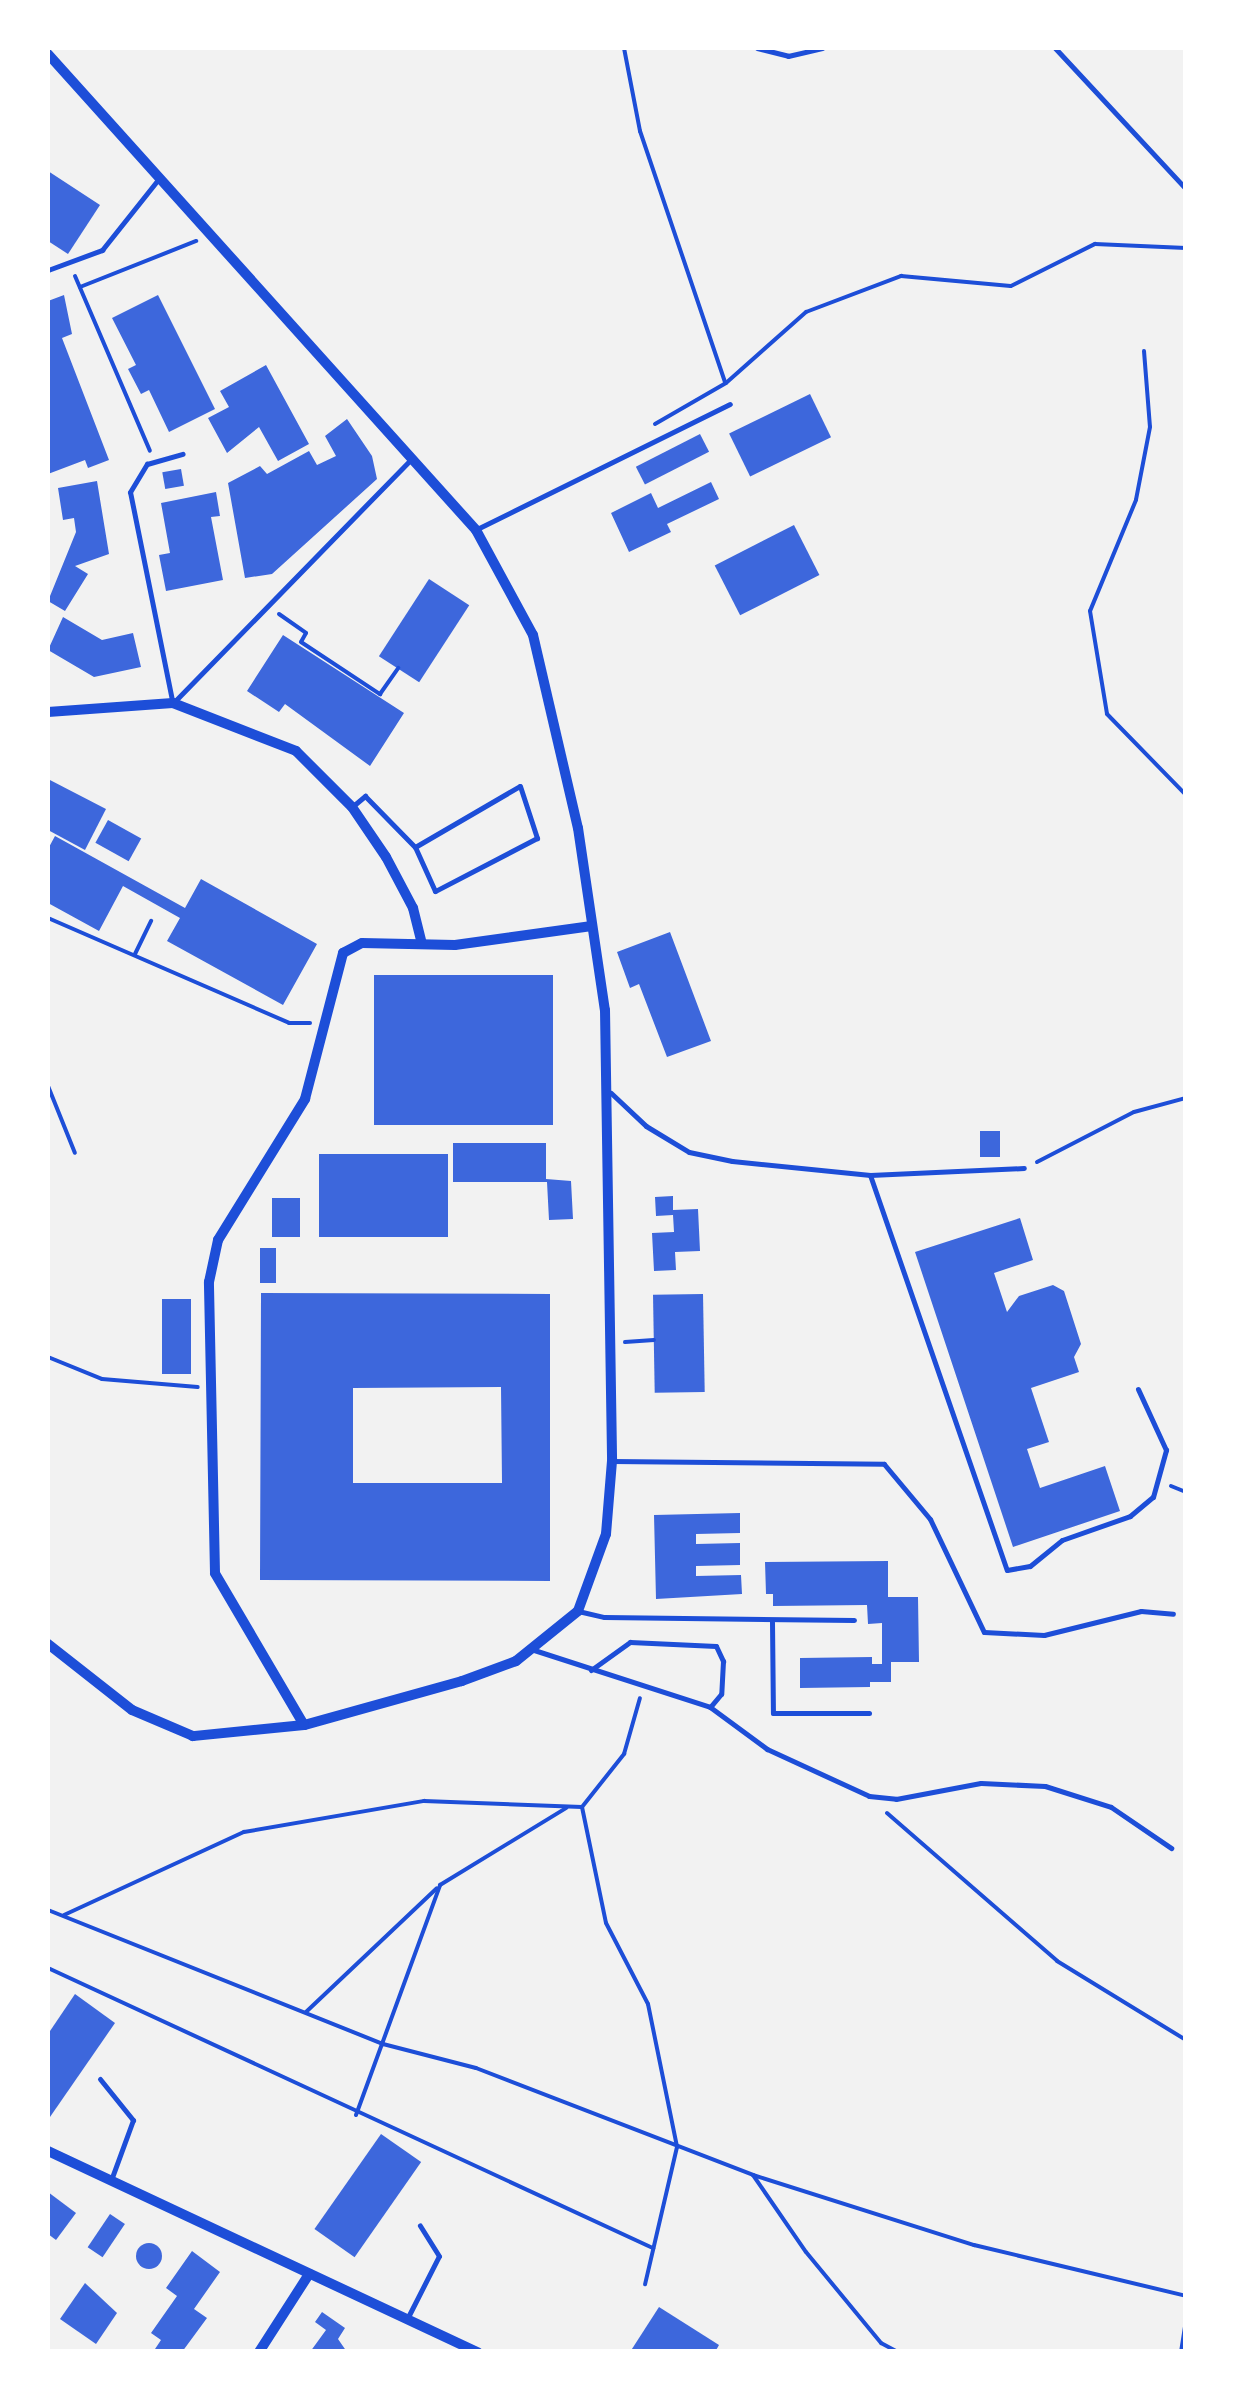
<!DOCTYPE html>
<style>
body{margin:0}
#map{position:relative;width:1233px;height:2399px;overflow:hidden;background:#f2f2f2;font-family:"Nunito Sans",sans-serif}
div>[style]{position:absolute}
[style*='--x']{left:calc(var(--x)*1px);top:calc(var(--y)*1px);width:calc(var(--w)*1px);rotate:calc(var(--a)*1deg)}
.building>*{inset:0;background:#3d67dc;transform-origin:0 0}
.round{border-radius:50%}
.path>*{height:4px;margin:-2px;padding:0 2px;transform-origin:2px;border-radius:2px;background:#1d4ed8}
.service>*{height:5px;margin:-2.5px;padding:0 2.5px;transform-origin:2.5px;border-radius:2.5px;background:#1d4ed8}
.minor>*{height:10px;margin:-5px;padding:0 5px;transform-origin:5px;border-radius:5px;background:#1d4ed8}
span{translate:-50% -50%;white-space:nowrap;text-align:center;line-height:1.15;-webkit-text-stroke:10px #fff;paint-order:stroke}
.frame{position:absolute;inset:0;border:50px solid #fff;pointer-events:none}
</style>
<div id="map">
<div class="building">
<i style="clip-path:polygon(48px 171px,100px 205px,68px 254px,48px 241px)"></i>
<i style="clip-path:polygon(64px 295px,72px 334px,62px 338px,109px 460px,88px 468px,85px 460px,48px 474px,48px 301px)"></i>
<i style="clip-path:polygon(158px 295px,215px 409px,169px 432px,149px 390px,141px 394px,128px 369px,136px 365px,112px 318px)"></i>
<i style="clip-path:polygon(266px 365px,309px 444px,278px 461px,259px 427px,227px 453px,208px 418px,229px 407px,220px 391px)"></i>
<i style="left:810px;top:394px;width:48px;height:90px;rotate:64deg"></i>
<i style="clip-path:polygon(347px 419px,372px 456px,377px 479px,272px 574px,245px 578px,228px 483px,260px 466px,267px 474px,309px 451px,317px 465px,336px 456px,325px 436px)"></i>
<i style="left:700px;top:434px;width:20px;height:72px;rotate:63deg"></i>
<i style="left:181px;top:469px;width:17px;height:19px;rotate:80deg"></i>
<i style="clip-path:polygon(97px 481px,109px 554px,75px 566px,88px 574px,65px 611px,48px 601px,76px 532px,74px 518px,63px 520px,58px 488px)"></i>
<i style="clip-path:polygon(711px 482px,719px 499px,667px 524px,671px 532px,629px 552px,611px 513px,651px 493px,658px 508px)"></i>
<i style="clip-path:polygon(216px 492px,220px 516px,211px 517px,223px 580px,166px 591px,159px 555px,170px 553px,161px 503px)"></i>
<i style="left:794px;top:525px;width:56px;height:89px;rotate:63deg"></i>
<i style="left:429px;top:579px;width:48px;height:92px;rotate:33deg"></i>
<i style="clip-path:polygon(63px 617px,102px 640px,133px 633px,141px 667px,94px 677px,48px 650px)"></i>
<i style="clip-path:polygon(283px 635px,404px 713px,370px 766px,285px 704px,279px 712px,247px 691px)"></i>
<i style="clip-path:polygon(48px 779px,106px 809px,85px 850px,48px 830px)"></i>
<i style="left:108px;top:820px;width:38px;height:26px;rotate:29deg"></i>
<i style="clip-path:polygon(55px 836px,185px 908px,201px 879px,317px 944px,283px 1005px,167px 941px,180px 918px,123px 886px,99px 931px,48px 903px,48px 849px)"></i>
<i style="clip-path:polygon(670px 932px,711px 1041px,667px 1057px,639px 984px,630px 988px,617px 952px)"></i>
<i style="left:553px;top:975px;width:150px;height:179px;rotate:90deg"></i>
<i style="left:980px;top:1131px;width:20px;height:26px"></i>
<i style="clip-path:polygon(453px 1143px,546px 1143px,546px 1179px,571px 1181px,573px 1219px,549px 1220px,547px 1182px,453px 1182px)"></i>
<i style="left:319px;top:1154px;width:129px;height:83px"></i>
<i style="clip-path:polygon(673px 1196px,673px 1210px,698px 1209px,700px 1251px,675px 1252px,676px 1270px,654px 1271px,652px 1233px,674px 1232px,673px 1215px,656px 1216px,655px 1197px)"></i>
<i style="left:272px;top:1198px;width:28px;height:39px"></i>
<i style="clip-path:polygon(1020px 1218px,1033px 1260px,994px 1273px,1007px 1312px,1019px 1296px,1053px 1285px,1064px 1291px,1081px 1344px,1074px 1357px,1079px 1372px,1031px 1388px,1049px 1442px,1027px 1449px,1040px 1488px,1105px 1466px,1120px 1511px,1013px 1547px,915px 1252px)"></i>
<i style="left:260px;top:1248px;width:16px;height:35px"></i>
<i style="clip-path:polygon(evenodd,261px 1293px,550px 1294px,550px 1581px,260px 1580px,261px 1293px,501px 1387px,502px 1483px,353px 1483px,353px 1388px,501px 1387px)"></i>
<i style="left:703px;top:1294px;width:98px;height:50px;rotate:89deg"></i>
<i style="left:162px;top:1299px;width:29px;height:75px"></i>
<i style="clip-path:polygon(740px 1513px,740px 1533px,696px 1534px,696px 1544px,740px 1543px,740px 1565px,696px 1566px,696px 1576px,741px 1575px,742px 1594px,656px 1599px,654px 1515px)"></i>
<i style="clip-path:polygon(888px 1561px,888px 1597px,918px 1597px,919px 1662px,891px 1662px,891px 1682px,870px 1682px,870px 1687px,800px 1688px,800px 1658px,872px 1657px,872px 1664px,882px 1664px,882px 1623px,868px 1624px,867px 1605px,773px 1606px,773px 1594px,766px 1594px,765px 1562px)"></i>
<i style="clip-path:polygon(75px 1994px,115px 2023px,50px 2117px,48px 2034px)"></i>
<i style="left:381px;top:2134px;width:49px;height:116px;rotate:35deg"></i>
<i style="clip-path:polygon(48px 2192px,76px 2213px,56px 2240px,48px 2234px)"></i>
<i style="left:110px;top:2214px;width:18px;height:40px;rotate:34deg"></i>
<i class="round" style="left:136px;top:2243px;width:26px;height:26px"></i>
<i style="clip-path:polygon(192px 2251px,220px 2272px,194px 2309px,207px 2318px,182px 2352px,153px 2352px,161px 2340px,151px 2333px,177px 2296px,166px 2288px)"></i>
<i style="clip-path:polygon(85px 2283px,117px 2313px,96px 2344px,60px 2319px)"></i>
<i style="clip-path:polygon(659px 2307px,719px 2345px,715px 2352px,630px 2352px)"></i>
<i style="clip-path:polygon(322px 2312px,345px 2328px,338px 2339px,347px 2352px,310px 2352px,326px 2330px,315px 2322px)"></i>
</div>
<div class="path">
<i style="--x:624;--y:48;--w:85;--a:79.1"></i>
<i style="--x:640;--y:131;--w:265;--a:71.3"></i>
<i style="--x:75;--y:276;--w:190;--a:66.8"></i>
<i style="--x:80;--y:287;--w:125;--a:-21.6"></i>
<i style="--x:1144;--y:351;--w:76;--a:85.5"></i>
<i style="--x:1150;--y:427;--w:74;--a:100.9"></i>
<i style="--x:1136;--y:500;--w:120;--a:112.5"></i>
<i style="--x:1090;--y:611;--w:104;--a:80.6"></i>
<i style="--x:1107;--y:714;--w:113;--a:45.7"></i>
<i style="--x:655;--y:424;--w:82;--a:-30"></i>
<i style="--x:726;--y:383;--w:107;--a:-41.6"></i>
<i style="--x:806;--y:312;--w:102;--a:-20.8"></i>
<i style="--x:901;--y:276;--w:110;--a:5.2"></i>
<i style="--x:1011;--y:286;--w:94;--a:-26.6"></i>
<i style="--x:1095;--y:244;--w:91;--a:2.5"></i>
<i style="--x:279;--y:614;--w:33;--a:35"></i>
<i style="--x:306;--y:633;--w:10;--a:119"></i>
<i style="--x:301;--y:642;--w:95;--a:33.4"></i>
<i style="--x:380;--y:694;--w:32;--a:-55"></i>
<i style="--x:48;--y:918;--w:263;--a:23.5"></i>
<i style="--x:289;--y:1023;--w:21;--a:0"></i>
<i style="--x:135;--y:954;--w:37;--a:-64"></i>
<i style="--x:48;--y:1086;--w:72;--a:68.1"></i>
<i style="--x:1037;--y:1162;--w:109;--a:-27.3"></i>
<i style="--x:1134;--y:1112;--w:54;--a:-15.1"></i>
<i style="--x:625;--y:1342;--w:29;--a:-4"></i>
<i style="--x:48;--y:1357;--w:58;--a:22.2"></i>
<i style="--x:102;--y:1379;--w:96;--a:4.8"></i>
<i style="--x:1171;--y:1486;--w:16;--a:22"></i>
<i style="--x:582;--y:1807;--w:118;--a:78.3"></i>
<i style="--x:606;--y:1923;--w:91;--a:62.6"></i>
<i style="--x:648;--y:2004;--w:146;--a:78.5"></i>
<i style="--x:677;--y:2147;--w:141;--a:103.1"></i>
<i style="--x:887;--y:1813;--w:225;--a:41"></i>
<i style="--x:1057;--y:1961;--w:151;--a:31.5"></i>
<i style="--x:48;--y:1910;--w:361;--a:21.8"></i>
<i style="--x:383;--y:2044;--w:96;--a:14.5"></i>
<i style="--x:476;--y:2068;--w:297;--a:21.1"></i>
<i style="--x:753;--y:2175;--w:232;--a:17.6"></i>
<i style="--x:974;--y:2245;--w:218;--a:13.5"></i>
<i style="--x:64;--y:1915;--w:198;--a:-24.8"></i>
<i style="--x:244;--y:1832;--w:183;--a:-9.8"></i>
<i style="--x:424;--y:1801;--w:158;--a:2.2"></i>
<i style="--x:582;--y:1807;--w:68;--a:-51.6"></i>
<i style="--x:624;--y:1754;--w:58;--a:-74.1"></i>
<i style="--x:48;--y:1968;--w:667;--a:24.84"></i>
<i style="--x:306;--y:2012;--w:180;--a:-43.4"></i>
<i style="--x:356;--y:2115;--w:245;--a:-69.9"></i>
<i style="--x:440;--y:1885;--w:148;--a:-31.4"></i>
<i style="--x:753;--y:2175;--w:93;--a:55.5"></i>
<i style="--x:806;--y:2252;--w:118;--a:50.5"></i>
<i style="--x:881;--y:2343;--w:19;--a:28"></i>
<i style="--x:1181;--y:2352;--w:30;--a:-81"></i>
</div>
<div class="service">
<i style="--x:757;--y:48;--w:32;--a:14"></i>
<i style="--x:788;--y:56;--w:35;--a:-13"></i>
<i style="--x:1055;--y:48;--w:192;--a:47.1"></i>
<i style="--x:48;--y:270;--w:58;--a:-20.3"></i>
<i style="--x:102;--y:250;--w:93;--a:-51.5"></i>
<i style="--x:477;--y:529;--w:282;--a:-26.3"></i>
<i style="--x:172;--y:700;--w:212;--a:-101.4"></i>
<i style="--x:130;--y:492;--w:33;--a:-59"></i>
<i style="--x:147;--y:464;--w:37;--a:-16"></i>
<i style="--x:175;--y:701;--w:339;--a:-45.7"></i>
<i style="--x:353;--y:806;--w:16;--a:-40"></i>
<i style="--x:365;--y:796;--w:71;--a:45.6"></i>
<i style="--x:415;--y:847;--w:121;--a:-30.2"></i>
<i style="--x:520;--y:786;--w:55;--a:71.9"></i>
<i style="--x:537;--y:838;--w:115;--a:152.5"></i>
<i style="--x:435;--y:891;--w:48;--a:-114.4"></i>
<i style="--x:611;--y:1093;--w:48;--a:43.3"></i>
<i style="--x:646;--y:1126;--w:50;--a:31.2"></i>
<i style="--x:689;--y:1152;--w:44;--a:11.8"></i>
<i style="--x:732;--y:1161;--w:139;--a:5.8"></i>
<i style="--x:870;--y:1175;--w:154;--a:-2.6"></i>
<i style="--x:870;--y:1175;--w:418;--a:70.9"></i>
<i style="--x:1007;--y:1570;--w:23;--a:-10"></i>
<i style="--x:1030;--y:1566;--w:41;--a:-39.1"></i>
<i style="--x:1062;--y:1540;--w:72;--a:-19.4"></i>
<i style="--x:1130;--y:1516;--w:30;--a:-40"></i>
<i style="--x:1153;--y:1497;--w:49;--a:-74.5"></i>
<i style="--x:1166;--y:1450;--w:67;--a:-114.7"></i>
<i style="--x:612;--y:1461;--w:272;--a:0.6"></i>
<i style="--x:884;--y:1464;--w:72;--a:50.1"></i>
<i style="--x:930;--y:1519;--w:125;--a:64.5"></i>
<i style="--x:984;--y:1632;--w:60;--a:2.9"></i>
<i style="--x:1044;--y:1635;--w:100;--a:-13.9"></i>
<i style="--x:1141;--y:1611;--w:32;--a:5"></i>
<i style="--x:578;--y:1611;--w:27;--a:13"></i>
<i style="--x:604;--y:1617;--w:250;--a:0.7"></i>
<i style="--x:772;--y:1622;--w:91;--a:89.4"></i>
<i style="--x:773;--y:1713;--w:96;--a:0"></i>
<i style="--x:534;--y:1650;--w:185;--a:17.9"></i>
<i style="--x:710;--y:1707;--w:71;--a:36.4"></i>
<i style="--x:767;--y:1749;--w:112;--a:24.7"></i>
<i style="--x:869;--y:1796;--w:27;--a:6"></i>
<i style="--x:896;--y:1799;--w:86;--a:-10.7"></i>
<i style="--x:981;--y:1783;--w:64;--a:2.7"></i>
<i style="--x:1045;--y:1786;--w:69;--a:17.7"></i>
<i style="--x:1111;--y:1807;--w:73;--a:34.3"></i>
<i style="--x:591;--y:1670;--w:48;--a:-35.7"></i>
<i style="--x:630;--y:1642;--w:86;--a:2.7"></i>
<i style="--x:716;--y:1646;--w:17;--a:65"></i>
<i style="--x:723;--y:1661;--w:33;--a:93"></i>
<i style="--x:721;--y:1694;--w:17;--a:130"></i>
<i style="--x:100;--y:2079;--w:53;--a:51.2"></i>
<i style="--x:133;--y:2120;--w:64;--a:110.1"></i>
<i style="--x:408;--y:2317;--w:68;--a:-63.1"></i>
<i style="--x:439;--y:2256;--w:36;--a:-122"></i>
</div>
<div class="minor">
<i style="--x:48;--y:54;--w:640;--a:48.04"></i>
<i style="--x:476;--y:530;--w:119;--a:61.5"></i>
<i style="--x:533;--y:635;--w:198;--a:76.9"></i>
<i style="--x:578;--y:828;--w:184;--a:81.6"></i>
<i style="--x:605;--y:1010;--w:451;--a:89.1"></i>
<i style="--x:612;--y:1461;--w:73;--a:94.7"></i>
<i style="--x:606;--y:1534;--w:82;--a:110"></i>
<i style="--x:578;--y:1611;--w:80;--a:141.1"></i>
<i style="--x:516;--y:1661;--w:58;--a:159.7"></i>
<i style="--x:462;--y:1681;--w:164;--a:164.4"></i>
<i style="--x:304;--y:1725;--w:112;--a:174.3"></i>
<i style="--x:193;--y:1736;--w:66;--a:-156.9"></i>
<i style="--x:132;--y:1710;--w:107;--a:-141.8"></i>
<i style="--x:48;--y:712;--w:125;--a:-4.1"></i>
<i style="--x:173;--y:703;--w:132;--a:21.3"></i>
<i style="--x:296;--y:751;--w:79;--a:45"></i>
<i style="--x:352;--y:807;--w:60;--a:55.8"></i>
<i style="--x:386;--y:857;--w:58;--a:62.1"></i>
<i style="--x:413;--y:908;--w:37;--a:76"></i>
<i style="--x:304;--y:1725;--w:176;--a:-120.4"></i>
<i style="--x:215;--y:1573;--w:291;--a:-91.2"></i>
<i style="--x:209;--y:1282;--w:43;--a:-77.9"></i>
<i style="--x:218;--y:1240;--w:166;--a:-58.3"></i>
<i style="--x:305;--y:1099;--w:151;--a:-75.4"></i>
<i style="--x:343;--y:953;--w:21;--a:-28"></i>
<i style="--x:362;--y:943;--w:93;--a:1.2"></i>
<i style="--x:455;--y:945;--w:138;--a:-7.9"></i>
<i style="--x:48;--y:2151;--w:475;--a:25.1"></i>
<i style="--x:259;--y:2352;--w:93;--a:-57.3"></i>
</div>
<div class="frame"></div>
</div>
